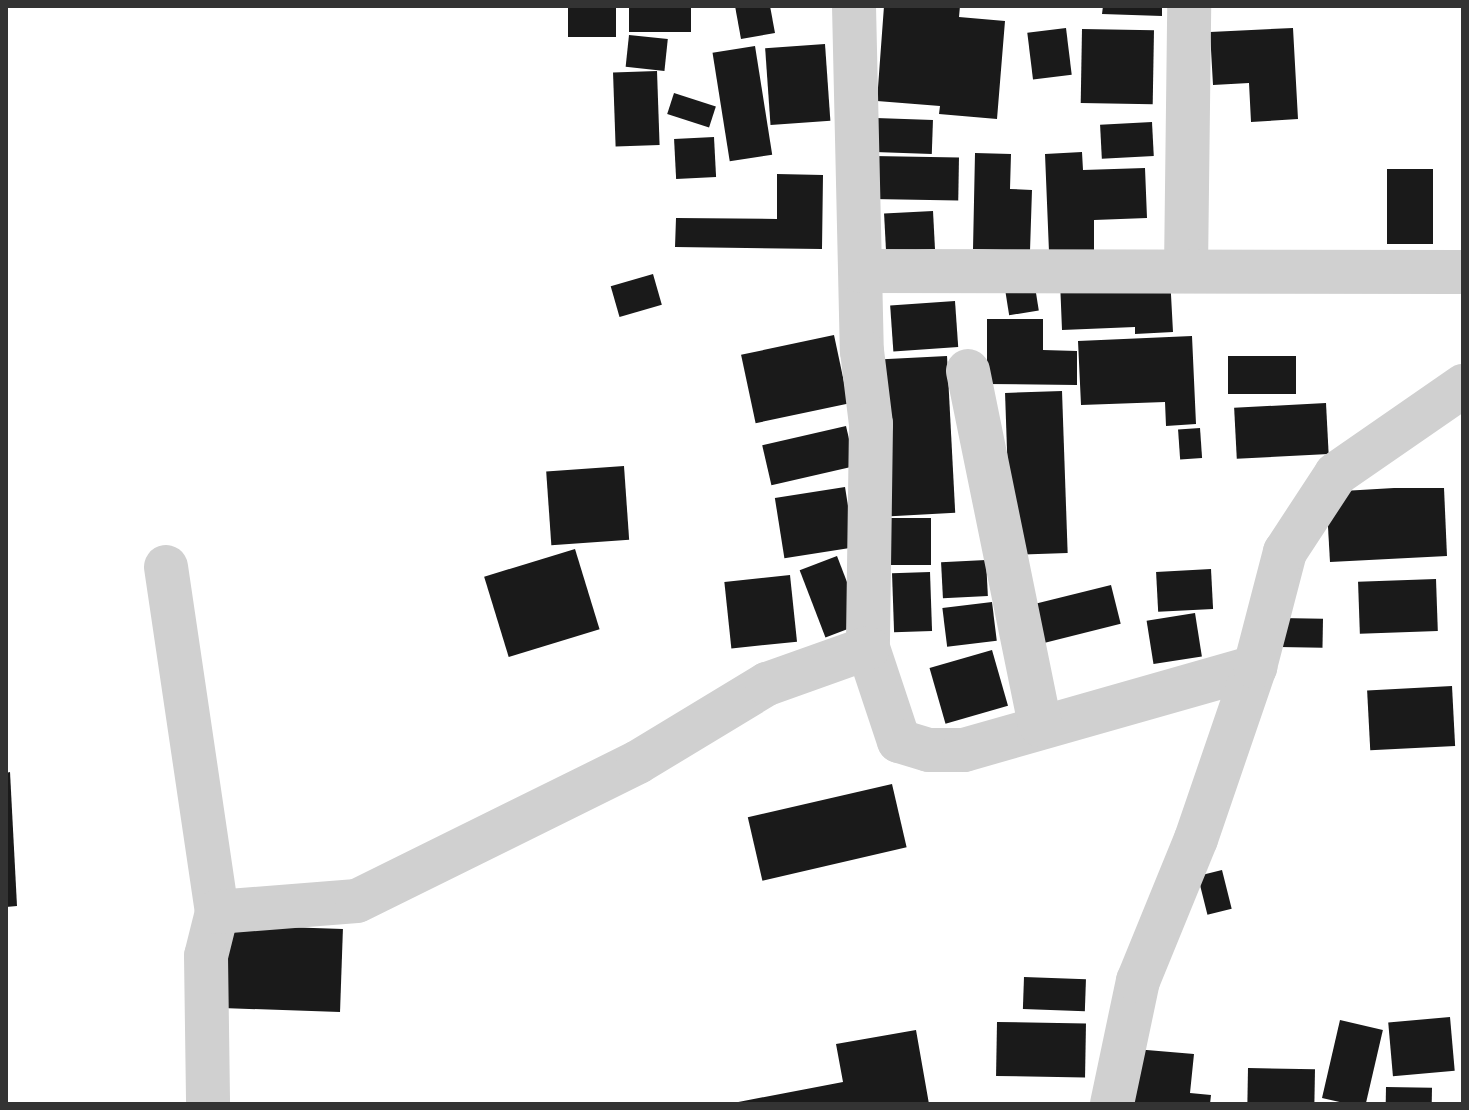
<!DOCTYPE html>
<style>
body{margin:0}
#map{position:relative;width:1469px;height:1110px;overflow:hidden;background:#fff;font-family:"PT Sans",sans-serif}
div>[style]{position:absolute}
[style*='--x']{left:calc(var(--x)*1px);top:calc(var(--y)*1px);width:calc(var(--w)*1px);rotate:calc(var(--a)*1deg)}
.building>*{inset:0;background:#1a1a1a;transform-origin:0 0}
.minor>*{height:44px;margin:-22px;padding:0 22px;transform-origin:22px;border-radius:22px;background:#d0d0d0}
span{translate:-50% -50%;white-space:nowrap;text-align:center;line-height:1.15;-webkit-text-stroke:8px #fff;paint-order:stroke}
.frame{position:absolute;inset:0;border:8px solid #333;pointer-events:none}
</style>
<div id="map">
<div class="building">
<i style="left:568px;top:6px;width:48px;height:31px"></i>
<i style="left:629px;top:6px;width:62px;height:26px"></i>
<i style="clip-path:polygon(735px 6px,770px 6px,775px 33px,741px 39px)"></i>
<i style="clip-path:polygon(884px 6px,960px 6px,959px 17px,1005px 21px,997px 119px,939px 114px,940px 106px,877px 101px)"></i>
<i style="clip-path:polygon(1103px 6px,1162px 6px,1162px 16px,1102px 14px)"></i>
<i style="left:1066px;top:28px;width:47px;height:39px;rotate:83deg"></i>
<i style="clip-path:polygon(1293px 28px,1298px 119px,1251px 122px,1249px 83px,1213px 85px,1210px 32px)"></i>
<i style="left:1082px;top:29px;width:72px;height:74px;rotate:1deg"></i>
<i style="left:629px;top:35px;width:39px;height:32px;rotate:6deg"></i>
<i style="left:825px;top:44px;width:77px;height:60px;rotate:86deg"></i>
<i style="left:755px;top:46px;width:110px;height:43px;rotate:81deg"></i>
<i style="left:657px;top:71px;width:74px;height:44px;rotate:88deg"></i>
<i style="left:674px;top:93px;width:44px;height:22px;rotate:18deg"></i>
<i style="left:876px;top:118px;width:57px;height:34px;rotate:2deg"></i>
<i style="left:1152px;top:122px;width:34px;height:52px;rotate:87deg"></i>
<i style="left:714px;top:137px;width:40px;height:40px;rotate:87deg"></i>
<i style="clip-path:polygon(1082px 152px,1083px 170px,1145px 168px,1147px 218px,1094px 220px,1094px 250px,1049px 252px,1045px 154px)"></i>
<i style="clip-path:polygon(975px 153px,1011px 154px,1010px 189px,1032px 190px,1030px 251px,973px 249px)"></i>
<i style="left:873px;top:156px;width:86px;height:43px;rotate:1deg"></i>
<i style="left:1387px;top:169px;width:46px;height:75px"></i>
<i style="clip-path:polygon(777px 174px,823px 175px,822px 249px,675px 247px,676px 218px,777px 219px)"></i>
<i style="left:933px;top:211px;width:38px;height:49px;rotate:87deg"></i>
<i style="left:653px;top:274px;width:32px;height:44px;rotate:74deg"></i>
<i style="left:1033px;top:274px;width:37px;height:30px;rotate:81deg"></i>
<i style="clip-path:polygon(1170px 276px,1173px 332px,1135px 334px,1135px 327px,1062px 330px,1060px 281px)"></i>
<i style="left:955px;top:301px;width:46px;height:65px;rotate:86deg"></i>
<i style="clip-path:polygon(987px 319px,1043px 319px,1043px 350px,1077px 351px,1077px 385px,987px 384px)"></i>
<i style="left:834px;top:335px;width:70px;height:95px;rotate:78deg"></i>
<i style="clip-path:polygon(1192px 336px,1196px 424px,1166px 426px,1165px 402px,1081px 405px,1078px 341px)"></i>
<i style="left:947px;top:356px;width:157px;height:69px;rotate:87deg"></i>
<i style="left:1228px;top:356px;width:68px;height:38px"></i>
<i style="left:1062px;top:391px;width:162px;height:57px;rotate:88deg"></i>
<i style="left:1326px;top:403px;width:51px;height:92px;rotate:87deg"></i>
<i style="left:846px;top:426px;width:41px;height:86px;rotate:77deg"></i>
<i style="left:1200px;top:428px;width:30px;height:22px;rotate:86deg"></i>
<i style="left:624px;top:466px;width:74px;height:78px;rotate:86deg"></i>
<i style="left:845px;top:487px;width:61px;height:71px;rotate:81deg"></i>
<i style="clip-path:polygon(1394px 488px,1444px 488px,1447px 556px,1330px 562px,1326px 492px)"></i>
<i style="left:887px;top:518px;width:44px;height:47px"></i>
<i style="left:575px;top:549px;width:84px;height:95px;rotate:73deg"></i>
<i style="left:837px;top:556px;width:72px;height:40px;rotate:69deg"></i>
<i style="left:986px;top:560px;width:36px;height:45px;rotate:87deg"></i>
<i style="left:1211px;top:569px;width:40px;height:55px;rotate:87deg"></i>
<i style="left:930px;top:572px;width:59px;height:38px;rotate:88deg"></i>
<i style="left:790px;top:575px;width:67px;height:66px;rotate:84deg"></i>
<i style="left:1436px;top:579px;width:52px;height:78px;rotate:88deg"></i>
<i style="left:1111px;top:585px;width:40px;height:79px;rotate:76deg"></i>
<i style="left:992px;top:602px;width:39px;height:50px;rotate:83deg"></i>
<i style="left:1195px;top:613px;width:44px;height:49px;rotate:81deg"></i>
<i style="left:1280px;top:618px;width:43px;height:29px;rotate:1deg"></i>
<i style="left:992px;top:650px;width:58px;height:65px;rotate:74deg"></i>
<i style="left:1452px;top:686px;width:60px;height:85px;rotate:87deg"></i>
<i style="clip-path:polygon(10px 772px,17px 906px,6px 907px,6px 773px)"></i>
<i style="left:892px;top:784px;width:65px;height:148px;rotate:77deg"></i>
<i style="left:1222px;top:870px;width:40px;height:25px;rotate:76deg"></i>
<i style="left:225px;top:925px;width:118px;height:83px;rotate:2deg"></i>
<i style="left:1024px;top:977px;width:62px;height:32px;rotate:2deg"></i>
<i style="left:1450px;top:1017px;width:54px;height:62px;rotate:85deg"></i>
<i style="left:1340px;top:1020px;width:44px;height:80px;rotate:13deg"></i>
<i style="left:997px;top:1022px;width:89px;height:54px;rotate:1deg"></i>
<i style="clip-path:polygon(916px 1030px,929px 1104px,728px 1104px,843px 1082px,836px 1044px)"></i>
<i style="clip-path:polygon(1123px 1048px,1194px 1054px,1190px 1093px,1211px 1095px,1210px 1104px,1117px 1104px)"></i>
<i style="left:1248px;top:1068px;width:67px;height:36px;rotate:1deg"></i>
<i style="left:1386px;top:1087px;width:46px;height:17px;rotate:1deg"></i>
</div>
<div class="minor">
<i style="--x:854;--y:6;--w:345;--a:88.7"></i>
<i style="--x:862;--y:351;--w:74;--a:83"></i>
<i style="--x:871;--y:424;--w:224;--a:90.8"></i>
<i style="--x:868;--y:648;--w:98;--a:71.6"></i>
<i style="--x:899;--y:741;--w:31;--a:17"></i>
<i style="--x:929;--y:750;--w:35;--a:0"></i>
<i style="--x:964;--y:750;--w:303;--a:-15.9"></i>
<i style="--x:1186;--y:270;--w:264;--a:-89.3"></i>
<i style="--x:861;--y:271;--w:602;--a:0.1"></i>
<i style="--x:968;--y:371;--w:361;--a:78.5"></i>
<i style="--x:166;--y:567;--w:349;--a:81.6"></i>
<i style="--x:217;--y:912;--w:45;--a:104"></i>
<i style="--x:206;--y:956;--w:148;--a:89.2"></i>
<i style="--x:217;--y:912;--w:140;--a:-4.5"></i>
<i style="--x:357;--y:901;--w:313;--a:-26.3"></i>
<i style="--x:638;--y:762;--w:151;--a:-31.2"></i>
<i style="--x:767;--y:684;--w:107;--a:-19.6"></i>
<i style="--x:1112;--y:1104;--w:126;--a:-78.1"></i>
<i style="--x:1138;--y:981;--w:153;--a:-67.8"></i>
<i style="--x:1196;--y:839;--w:182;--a:-71.1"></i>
<i style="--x:1255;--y:667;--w:119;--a:-75.4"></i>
<i style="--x:1285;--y:552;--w:93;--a:-56.8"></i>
<i style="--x:1336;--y:474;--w:155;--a:-34.7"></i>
</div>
<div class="frame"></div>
</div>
